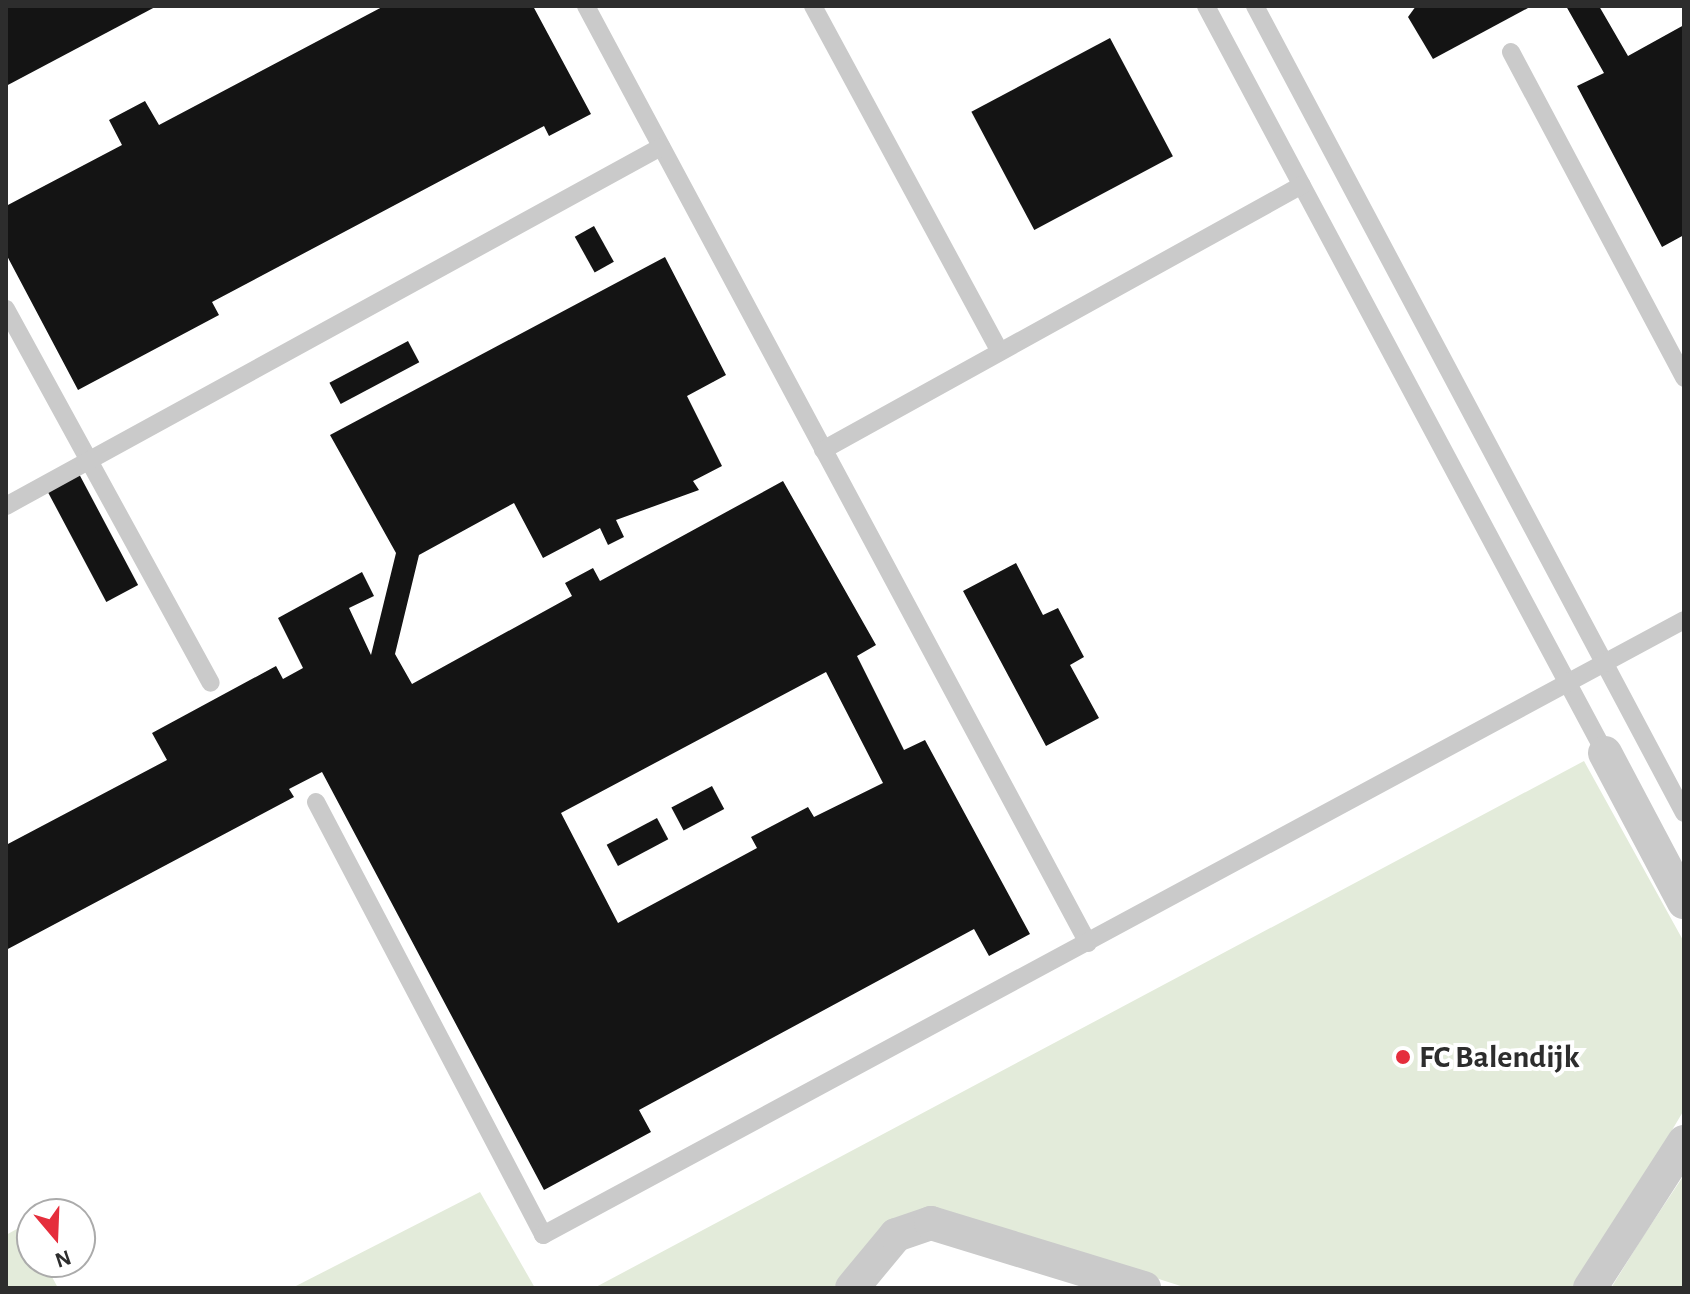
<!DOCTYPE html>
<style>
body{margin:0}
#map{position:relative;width:1690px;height:1294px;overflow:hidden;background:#fff;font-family:"Alegreya Sans",sans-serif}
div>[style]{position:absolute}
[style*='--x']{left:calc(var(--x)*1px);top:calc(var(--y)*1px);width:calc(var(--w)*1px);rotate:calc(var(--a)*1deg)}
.green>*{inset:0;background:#e3ebda}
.building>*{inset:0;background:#141414;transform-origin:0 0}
.lane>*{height:18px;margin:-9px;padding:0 9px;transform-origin:9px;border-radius:9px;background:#cacaca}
.street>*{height:34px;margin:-17px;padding:0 17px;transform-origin:17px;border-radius:17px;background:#cacaca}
.dots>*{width:22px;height:22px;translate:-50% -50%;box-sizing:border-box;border:4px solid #fff;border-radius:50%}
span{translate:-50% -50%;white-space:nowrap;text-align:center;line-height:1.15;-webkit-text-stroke:8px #fff;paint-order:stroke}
.poi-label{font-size:32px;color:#2d2d2d;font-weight:700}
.left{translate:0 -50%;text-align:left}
.frame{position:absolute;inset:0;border:8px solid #2d2d2d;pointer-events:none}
.north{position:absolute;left:16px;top:1198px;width:80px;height:80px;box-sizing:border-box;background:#fff;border:2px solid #ababab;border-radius:50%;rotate:161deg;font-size:22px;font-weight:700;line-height:32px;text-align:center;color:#2d2d2d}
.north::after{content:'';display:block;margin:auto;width:28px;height:36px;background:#e52e3c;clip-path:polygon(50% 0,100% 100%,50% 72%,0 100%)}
</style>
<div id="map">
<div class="green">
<i style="clip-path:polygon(1584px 761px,1684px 942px,1684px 1110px,1578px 1288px,1187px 1288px,933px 1207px,894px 1220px,833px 1288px,594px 1288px)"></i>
<i style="clip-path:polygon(1684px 1175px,1684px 1288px,1611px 1288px,1642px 1238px)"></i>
<i style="clip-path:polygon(480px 1192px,535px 1288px,292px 1288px)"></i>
<i style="clip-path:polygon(24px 1225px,32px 1262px,44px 1262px,58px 1288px,6px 1288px,6px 1235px)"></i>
</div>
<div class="building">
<i style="clip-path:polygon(6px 6px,157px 6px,6px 86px)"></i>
<i style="clip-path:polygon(384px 6px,533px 6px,591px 114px,549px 136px,544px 126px,212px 302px,219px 315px,78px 390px,6px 254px,6px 206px,122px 145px,109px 120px,145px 101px,159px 125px)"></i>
<i style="clip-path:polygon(1416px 6px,1527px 6px,1528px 8px,1433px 59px,1408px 17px)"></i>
<i style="clip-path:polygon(1566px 6px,1599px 6px,1628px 56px,1684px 25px,1684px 235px,1662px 247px,1577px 86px,1604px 73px)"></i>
<i style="left:1110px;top:38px;width:134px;height:157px;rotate:62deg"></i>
<i style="left:594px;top:226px;width:41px;height:22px;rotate:61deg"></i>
<i style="clip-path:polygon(evenodd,665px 257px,726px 375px,687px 396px,722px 466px,693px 481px,699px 490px,616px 520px,624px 537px,608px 545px,600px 528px,543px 558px,514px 503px,419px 555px,395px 654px,412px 684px,572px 596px,565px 583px,593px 568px,600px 581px,783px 481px,876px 645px,857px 656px,904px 750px,925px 740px,1030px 934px,989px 956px,974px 929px,639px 1110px,651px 1132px,544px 1190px,322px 772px,289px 789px,294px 797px,6px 950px,6px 845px,167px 760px,152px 733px,276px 666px,283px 679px,303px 668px,278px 618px,362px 572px,374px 596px,349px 608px,371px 655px,396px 553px,330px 435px,665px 257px,826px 672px,883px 783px,814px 817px,808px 807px,751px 837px,757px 848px,618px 923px,561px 813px,826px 672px)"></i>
<i style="left:408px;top:341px;width:24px;height:89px;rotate:62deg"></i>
<i style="left:78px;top:472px;width:128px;height:36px;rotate:62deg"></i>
<i style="clip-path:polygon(1016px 563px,1043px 615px,1058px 608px,1084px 657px,1070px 665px,1099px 718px,1046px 746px,963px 591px)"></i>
<i style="left:712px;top:786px;width:26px;height:46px;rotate:62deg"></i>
<i style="left:657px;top:818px;width:24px;height:57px;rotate:62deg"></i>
</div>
<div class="lane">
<i style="--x:586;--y:6;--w:1063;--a:61.82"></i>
<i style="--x:813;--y:6;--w:393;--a:61.6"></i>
<i style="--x:1206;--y:6;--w:847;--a:61.89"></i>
<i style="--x:1255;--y:6;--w:914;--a:62"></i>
<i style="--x:1511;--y:52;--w:369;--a:62"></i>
<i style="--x:6;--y:309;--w:426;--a:61.3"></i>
<i style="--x:823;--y:450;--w:547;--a:-28.95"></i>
<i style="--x:6;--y:506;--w:747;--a:-28.73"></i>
<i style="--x:316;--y:802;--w:489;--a:62.3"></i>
<i style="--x:543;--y:1235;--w:1296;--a:-28.32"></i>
</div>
<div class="street">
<i style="--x:1605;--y:753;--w:169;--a:62.1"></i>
<i style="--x:852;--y:1288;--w:69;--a:-50.3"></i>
<i style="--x:896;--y:1235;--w:37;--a:-19"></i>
<i style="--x:931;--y:1223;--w:223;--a:17"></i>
<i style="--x:1590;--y:1288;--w:174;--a:-57.2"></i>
</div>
<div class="dots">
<i style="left:1403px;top:1057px;background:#e52e3c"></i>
</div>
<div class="poi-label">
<span class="left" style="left:1419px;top:1057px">FC Balendijk</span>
</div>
<div class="frame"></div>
<div class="north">N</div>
</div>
